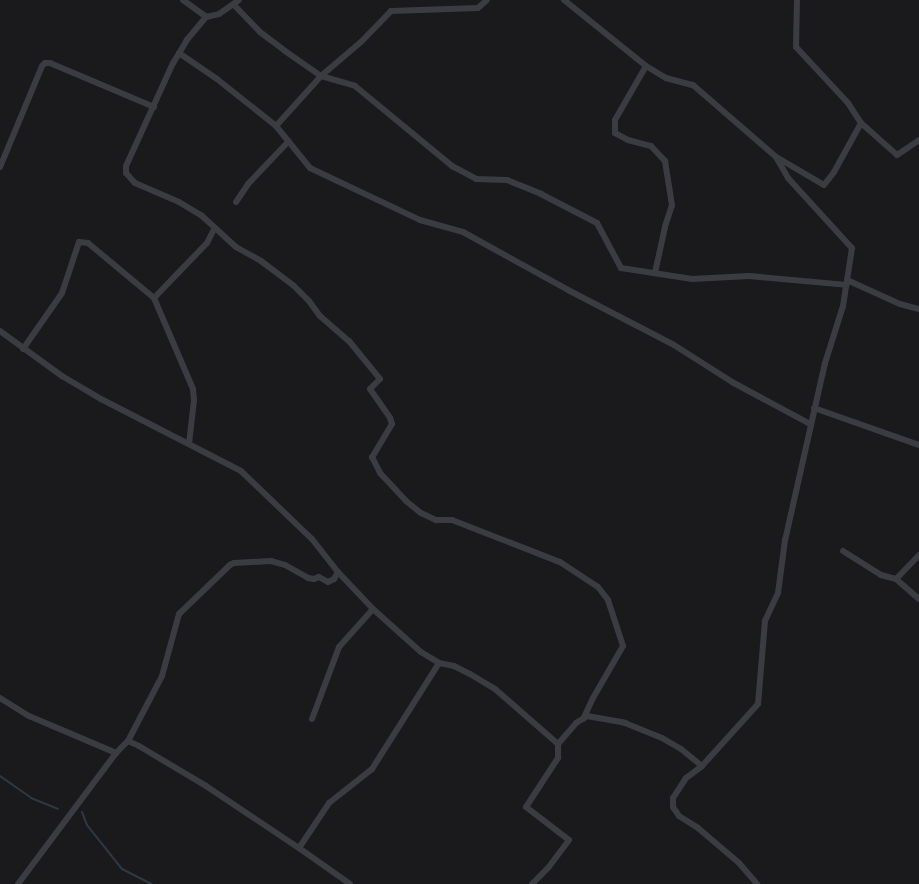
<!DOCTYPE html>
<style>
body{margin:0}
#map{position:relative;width:919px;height:884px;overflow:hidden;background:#1a1a1d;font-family:"Public Sans",sans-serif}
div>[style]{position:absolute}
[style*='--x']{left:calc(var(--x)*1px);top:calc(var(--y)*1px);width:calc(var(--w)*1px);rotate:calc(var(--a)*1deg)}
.stream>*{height:2px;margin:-1px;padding:0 1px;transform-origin:1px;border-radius:1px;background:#2e3a43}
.minor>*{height:6px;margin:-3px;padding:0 3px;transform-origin:3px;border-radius:3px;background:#3b3c42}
span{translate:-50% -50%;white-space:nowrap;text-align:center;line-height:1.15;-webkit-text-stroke:4.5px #151518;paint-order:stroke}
</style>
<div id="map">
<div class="stream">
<i style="--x:0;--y:776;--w:38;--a:35"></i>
<i style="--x:31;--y:798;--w:29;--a:22"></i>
<i style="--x:82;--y:812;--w:14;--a:69"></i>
<i style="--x:87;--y:825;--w:56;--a:51.5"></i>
<i style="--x:122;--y:869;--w:33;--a:27"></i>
</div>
<div class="minor">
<i style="--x:183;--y:0;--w:29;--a:36"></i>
<i style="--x:206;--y:17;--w:30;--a:130"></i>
<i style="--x:187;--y:40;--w:27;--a:121"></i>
<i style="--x:173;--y:63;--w:113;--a:114.5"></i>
<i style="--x:126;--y:166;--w:7;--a:90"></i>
<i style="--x:126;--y:173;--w:13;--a:48"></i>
<i style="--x:135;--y:183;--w:48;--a:23.4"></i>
<i style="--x:179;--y:202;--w:26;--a:31"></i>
<i style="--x:201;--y:215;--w:47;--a:42.4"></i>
<i style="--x:236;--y:247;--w:29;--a:29"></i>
<i style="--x:261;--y:261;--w:41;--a:37.1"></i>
<i style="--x:294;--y:286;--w:21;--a:45"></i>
<i style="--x:309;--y:301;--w:19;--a:54"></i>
<i style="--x:320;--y:316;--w:38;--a:41"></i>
<i style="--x:349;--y:341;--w:49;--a:50.8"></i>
<i style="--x:380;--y:379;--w:14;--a:135"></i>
<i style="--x:370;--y:389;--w:35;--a:55"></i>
<i style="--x:390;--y:418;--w:6;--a:72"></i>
<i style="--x:392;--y:424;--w:39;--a:121"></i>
<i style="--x:372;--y:457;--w:18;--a:63"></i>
<i style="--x:380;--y:473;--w:38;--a:47"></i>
<i style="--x:406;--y:501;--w:19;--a:39"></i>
<i style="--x:421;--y:513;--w:17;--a:25"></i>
<i style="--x:436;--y:520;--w:16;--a:0"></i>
<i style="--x:452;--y:520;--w:116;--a:21.3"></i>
<i style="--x:560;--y:562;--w:45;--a:33.3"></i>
<i style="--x:598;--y:587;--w:16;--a:52"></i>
<i style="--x:608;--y:600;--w:48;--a:71.9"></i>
<i style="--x:623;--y:646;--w:60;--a:120"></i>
<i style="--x:593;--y:698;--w:23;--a:115"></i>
<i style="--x:564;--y:0;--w:105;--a:38.8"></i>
<i style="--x:646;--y:66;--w:23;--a:31"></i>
<i style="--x:666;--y:78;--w:28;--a:15"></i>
<i style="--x:693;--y:85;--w:110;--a:40.9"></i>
<i style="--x:776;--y:157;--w:24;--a:60"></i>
<i style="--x:788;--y:178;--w:95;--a:47.6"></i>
<i style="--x:852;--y:248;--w:59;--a:98.8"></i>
<i style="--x:843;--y:306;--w:60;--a:107.5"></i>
<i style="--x:825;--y:363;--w:181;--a:102.7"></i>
<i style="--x:785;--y:540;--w:53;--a:97.5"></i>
<i style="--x:778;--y:593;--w:31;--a:115"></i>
<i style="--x:765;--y:621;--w:83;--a:94.8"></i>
<i style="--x:758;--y:704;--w:84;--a:132.1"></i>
<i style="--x:234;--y:5;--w:37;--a:46"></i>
<i style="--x:260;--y:32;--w:31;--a:37"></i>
<i style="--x:285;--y:51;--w:44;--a:34.8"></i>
<i style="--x:321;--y:76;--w:35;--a:16"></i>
<i style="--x:355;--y:86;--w:126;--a:39.5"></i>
<i style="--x:452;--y:166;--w:27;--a:28"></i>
<i style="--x:476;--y:179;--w:31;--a:2"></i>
<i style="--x:507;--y:180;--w:37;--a:22"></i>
<i style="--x:541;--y:194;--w:63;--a:27.4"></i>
<i style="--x:597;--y:223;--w:51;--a:61.9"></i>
<i style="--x:621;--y:268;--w:72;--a:8.8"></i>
<i style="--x:692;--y:279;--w:57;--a:-3"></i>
<i style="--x:749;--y:276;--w:98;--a:5.2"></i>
<i style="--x:206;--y:17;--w:13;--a:-13"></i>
<i style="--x:219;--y:14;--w:24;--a:-35"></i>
<i style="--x:179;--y:53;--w:46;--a:34.4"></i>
<i style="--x:217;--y:79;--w:75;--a:38.5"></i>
<i style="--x:276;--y:126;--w:54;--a:51"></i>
<i style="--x:310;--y:168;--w:122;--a:25.3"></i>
<i style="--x:420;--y:220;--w:45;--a:15.6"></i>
<i style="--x:463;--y:232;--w:120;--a:28.9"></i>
<i style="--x:568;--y:290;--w:119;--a:27.4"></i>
<i style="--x:674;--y:345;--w:69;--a:32.5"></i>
<i style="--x:732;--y:382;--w:89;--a:28.3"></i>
<i style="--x:646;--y:66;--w:62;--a:119.9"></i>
<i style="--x:615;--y:120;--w:13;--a:90"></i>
<i style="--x:615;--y:133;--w:15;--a:28"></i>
<i style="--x:628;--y:140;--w:24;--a:15"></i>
<i style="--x:651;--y:146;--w:21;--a:47"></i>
<i style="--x:665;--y:161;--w:45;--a:81"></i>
<i style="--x:672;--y:205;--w:23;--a:108"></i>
<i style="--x:665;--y:227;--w:47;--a:102.3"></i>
<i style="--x:861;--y:123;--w:48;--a:41.6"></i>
<i style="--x:897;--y:155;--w:27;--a:-34"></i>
<i style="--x:276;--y:126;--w:67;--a:-48"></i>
<i style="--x:321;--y:76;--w:52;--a:-40.4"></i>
<i style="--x:361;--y:42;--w:43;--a:-45.9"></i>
<i style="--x:391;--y:11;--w:87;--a:-2"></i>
<i style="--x:478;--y:8;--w:12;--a:-42"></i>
<i style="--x:778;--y:158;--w:53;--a:30.4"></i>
<i style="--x:824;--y:185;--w:16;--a:-52"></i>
<i style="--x:834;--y:172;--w:56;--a:-61.1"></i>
<i style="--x:861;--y:123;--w:24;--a:-123"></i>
<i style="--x:848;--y:103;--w:76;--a:-132.9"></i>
<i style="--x:796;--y:47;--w:47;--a:-88.8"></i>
<i style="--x:0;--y:167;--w:109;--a:-67.4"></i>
<i style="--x:42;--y:66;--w:4;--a:-45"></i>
<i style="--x:45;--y:63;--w:5;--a:0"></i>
<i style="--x:50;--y:63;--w:113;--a:22.9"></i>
<i style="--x:236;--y:202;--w:22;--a:-56"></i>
<i style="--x:248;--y:184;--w:59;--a:-46.4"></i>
<i style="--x:847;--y:280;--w:58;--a:24.4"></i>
<i style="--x:900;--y:304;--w:20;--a:15"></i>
<i style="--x:154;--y:298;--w:76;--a:-46.1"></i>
<i style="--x:207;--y:243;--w:16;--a:-63"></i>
<i style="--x:0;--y:331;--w:77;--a:36"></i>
<i style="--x:62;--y:376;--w:45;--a:30.5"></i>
<i style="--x:101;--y:399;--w:157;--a:27.2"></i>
<i style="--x:241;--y:471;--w:98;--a:43.8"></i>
<i style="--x:312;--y:539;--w:42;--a:51.8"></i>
<i style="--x:338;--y:572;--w:51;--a:46.6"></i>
<i style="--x:373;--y:609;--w:64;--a:41.9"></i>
<i style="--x:421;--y:652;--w:21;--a:31"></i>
<i style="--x:439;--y:663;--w:15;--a:11"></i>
<i style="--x:454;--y:666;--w:18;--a:27"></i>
<i style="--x:470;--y:674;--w:29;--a:31"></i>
<i style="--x:495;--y:689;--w:84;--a:41.1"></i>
<i style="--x:558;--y:744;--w:28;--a:-49"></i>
<i style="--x:576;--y:723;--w:13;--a:-32"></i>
<i style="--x:587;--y:716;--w:39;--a:10"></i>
<i style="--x:625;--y:723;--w:40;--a:22"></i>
<i style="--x:662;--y:738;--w:22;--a:30"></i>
<i style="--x:681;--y:749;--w:27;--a:39"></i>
<i style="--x:702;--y:766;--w:20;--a:143"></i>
<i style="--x:686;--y:778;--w:24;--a:123"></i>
<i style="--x:673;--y:798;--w:9;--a:90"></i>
<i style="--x:673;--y:807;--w:11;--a:56"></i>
<i style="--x:679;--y:816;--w:22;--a:32"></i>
<i style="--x:698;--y:828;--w:54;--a:40.5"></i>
<i style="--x:739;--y:863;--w:28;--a:49"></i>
<i style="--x:23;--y:349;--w:68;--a:-55.1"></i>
<i style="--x:62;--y:293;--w:54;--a:-71.6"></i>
<i style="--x:79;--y:242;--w:9;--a:6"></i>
<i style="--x:88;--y:243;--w:86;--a:39.8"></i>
<i style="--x:154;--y:298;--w:99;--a:66.8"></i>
<i style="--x:193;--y:389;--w:11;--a:85"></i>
<i style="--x:194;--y:400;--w:44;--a:96.5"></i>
<i style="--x:814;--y:408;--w:111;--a:19.4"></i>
<i style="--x:843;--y:551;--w:45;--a:32.3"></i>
<i style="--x:881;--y:575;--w:16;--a:15"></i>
<i style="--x:896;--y:579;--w:30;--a:41"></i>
<i style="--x:896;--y:579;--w:33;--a:-46"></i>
<i style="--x:0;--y:698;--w:34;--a:32"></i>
<i style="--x:29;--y:716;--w:95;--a:23"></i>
<i style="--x:116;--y:753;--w:17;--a:-45"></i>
<i style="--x:128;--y:741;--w:12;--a:24"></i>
<i style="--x:139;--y:746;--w:78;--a:30.8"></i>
<i style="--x:206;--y:786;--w:112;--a:33.7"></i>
<i style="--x:312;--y:719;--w:77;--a:-69.4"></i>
<i style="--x:339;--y:647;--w:51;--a:-48.2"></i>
<i style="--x:128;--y:741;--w:73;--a:-62.4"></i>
<i style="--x:162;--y:676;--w:64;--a:-74.7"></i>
<i style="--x:179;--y:614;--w:71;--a:-43.9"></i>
<i style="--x:230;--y:565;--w:4;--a:-27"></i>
<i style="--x:234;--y:563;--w:37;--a:-3"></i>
<i style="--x:271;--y:561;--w:15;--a:16"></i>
<i style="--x:285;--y:565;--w:26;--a:29"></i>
<i style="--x:308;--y:578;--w:6;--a:9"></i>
<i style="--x:314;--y:579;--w:5;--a:-22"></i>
<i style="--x:319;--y:577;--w:10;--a:29"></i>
<i style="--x:328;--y:582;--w:7;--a:-27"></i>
<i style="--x:334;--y:579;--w:8;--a:-60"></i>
<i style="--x:18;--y:884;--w:164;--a:-53.2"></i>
<i style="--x:350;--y:884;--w:62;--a:-144.8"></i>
<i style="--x:299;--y:848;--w:54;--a:-56.3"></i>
<i style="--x:329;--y:803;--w:55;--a:-38.3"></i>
<i style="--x:372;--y:769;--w:125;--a:-57.7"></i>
<i style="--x:532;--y:884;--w:23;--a:-45"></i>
<i style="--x:548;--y:868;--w:35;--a:-53"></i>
<i style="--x:569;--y:840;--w:54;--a:-142.5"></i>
<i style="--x:526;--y:807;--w:59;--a:-56.9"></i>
<i style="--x:558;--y:758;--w:14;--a:-90"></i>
</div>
</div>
